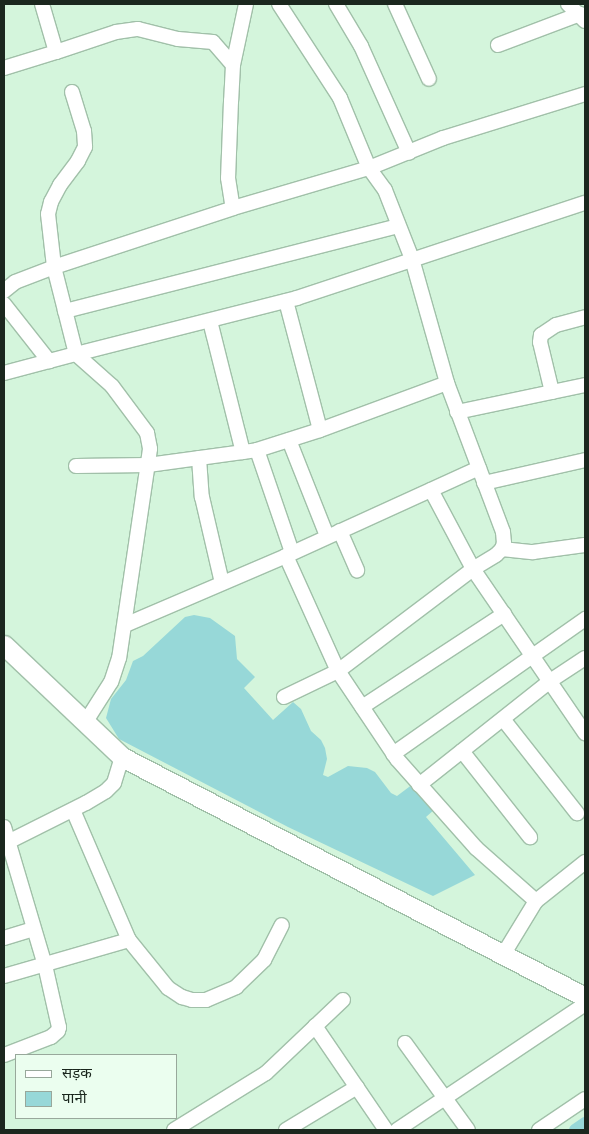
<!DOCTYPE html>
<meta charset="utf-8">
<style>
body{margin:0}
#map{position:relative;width:589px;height:1134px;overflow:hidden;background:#d4f5dc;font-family:Mulish,"Noto Sans Devanagari",sans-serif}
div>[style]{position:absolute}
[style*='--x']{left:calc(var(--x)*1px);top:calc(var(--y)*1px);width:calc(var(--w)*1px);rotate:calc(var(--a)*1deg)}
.water>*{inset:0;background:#97d8d8}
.canal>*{height:12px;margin:-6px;padding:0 6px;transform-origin:6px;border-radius:6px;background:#97d8d8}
.roads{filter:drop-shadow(1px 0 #a1c0a9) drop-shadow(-1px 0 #a1c0a9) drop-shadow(0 1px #a1c0a9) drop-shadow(0 -1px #a1c0a9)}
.street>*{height:14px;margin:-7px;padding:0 7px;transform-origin:7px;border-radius:7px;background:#fff}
.secondary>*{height:19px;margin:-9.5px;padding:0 9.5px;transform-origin:9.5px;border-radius:9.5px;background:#fff}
span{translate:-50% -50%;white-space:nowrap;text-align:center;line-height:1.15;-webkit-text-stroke:5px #ebfeef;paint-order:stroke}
.frame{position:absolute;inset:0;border:5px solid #1b271e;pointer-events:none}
.legend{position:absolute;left:15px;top:1054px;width:162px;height:65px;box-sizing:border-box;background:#ebfeef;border:1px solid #98a89b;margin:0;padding:6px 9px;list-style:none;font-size:15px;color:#1b271e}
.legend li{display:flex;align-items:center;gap:10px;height:25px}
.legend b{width:25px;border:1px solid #98a89b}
</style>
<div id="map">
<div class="water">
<i style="clip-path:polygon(194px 615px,210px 618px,235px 636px,237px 659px,255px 677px,244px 688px,273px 720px,293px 702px,301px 709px,311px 731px,321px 740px,325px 748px,327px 759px,323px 775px,328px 777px,348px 766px,367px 768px,375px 772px,391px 793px,397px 796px,413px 784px,435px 809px,426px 817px,475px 875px,433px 896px,288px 827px,119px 739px,106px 718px,111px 699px,126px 680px,133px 661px,143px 656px,185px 617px)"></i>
</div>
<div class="canal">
<i style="--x:575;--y:1130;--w:12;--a:-35"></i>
</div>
<div class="roads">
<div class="street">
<i style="--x:42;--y:4;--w:50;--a:73.7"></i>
<i style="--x:56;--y:52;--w:63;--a:-18.4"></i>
<i style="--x:116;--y:32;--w:22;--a:-8"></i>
<i style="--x:138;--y:29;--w:41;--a:14"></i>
<i style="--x:178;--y:39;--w:35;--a:5"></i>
<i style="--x:213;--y:42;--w:30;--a:49"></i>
<i style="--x:246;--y:4;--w:62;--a:102"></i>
<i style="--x:233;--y:65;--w:36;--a:93"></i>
<i style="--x:231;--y:101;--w:77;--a:92.2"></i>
<i style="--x:228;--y:178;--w:30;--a:81"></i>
<i style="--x:233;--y:208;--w:142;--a:-16.4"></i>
<i style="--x:369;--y:168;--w:27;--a:54"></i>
<i style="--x:385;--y:190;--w:74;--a:68.6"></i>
<i style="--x:412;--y:259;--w:129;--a:74.2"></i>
<i style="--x:447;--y:383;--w:159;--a:69.4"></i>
<i style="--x:503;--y:532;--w:11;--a:85"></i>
<i style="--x:504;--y:543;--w:6;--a:108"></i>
<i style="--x:502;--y:549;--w:8;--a:135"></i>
<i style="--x:496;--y:555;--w:27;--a:149"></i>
<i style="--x:473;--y:569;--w:169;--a:142.9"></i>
<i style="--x:338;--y:671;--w:60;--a:154.3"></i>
<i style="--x:279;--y:4;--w:112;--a:57"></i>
<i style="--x:340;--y:98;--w:76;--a:67.5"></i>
<i style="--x:369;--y:168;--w:80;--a:-22.1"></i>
<i style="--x:443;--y:138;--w:149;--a:-17.2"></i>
<i style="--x:336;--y:4;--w:49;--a:59.2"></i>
<i style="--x:361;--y:46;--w:117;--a:65.8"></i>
<i style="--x:395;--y:4;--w:82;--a:65.6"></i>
<i style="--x:568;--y:4;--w:24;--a:45"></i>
<i style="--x:498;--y:45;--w:88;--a:-20.7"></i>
<i style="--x:4;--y:68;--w:54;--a:-17.1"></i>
<i style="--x:72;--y:92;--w:41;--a:72.9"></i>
<i style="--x:84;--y:131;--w:16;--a:86"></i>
<i style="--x:85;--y:147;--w:16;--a:117"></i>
<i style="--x:78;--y:161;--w:30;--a:127"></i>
<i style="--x:60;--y:185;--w:19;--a:118"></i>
<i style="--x:51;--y:202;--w:12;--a:104"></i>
<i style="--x:48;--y:214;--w:53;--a:83.5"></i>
<i style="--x:54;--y:267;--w:90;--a:75.8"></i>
<i style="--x:76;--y:354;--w:228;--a:-14.2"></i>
<i style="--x:297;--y:298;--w:303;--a:-18.3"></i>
<i style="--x:4;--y:291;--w:14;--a:-39"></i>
<i style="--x:15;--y:282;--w:42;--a:-21"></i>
<i style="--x:54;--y:267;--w:188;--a:-18.2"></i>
<i style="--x:286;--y:301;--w:133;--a:75.2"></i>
<i style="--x:4;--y:304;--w:73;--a:51.7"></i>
<i style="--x:65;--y:311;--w:344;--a:-14.3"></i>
<i style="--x:210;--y:321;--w:135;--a:75.9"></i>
<i style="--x:4;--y:373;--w:74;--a:-14.8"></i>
<i style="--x:76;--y:354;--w:48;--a:41.6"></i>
<i style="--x:112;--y:386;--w:59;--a:53.3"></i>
<i style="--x:147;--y:433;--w:16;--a:79"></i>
<i style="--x:150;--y:449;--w:211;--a:98.4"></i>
<i style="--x:119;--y:658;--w:25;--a:108"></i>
<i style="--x:111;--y:682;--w:49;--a:122.4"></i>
<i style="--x:552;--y:392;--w:51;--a:-103.5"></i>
<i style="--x:540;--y:342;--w:7;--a:-82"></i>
<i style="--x:541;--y:335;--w:18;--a:-34"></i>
<i style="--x:556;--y:325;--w:30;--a:-15"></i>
<i style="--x:457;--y:412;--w:131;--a:-11.9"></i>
<i style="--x:289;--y:440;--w:103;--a:68.4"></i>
<i style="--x:257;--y:450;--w:108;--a:71.1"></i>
<i style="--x:199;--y:458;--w:39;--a:86"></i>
<i style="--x:202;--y:497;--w:88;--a:76.9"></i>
<i style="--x:76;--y:466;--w:72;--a:-0.8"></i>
<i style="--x:148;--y:465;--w:110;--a:-7.8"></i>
<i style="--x:257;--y:450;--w:66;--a:-17.6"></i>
<i style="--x:320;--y:430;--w:135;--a:-20.3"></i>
<i style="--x:484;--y:483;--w:104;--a:-12.8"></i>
<i style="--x:431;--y:490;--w:89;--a:62"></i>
<i style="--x:473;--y:569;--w:199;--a:55.7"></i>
<i style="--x:340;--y:531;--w:43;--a:66.4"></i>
<i style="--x:502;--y:549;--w:31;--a:6"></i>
<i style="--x:533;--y:552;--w:52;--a:-7.7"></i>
<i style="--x:286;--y:556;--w:126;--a:65.7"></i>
<i style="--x:338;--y:671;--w:106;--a:56.2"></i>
<i style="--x:397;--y:759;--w:119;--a:48.4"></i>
<i style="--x:476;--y:848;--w:80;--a:41.5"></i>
<i style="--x:125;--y:625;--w:175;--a:-23.2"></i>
<i style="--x:286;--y:556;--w:212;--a:-24.5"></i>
<i style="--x:362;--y:707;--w:170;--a:-33.2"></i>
<i style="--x:503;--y:719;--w:120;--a:51.8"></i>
<i style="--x:462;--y:751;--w:110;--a:51.7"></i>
<i style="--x:393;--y:754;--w:235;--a:-35.1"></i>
<i style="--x:419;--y:785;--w:167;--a:-38.4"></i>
<i style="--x:550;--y:681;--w:42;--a:-33.3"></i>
<i style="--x:73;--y:810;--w:142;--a:66.7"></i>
<i style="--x:129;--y:940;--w:62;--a:50.9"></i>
<i style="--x:168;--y:988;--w:17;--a:33"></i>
<i style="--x:182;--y:997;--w:10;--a:17"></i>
<i style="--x:192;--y:1000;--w:14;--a:0"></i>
<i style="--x:206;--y:1000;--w:33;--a:-23"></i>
<i style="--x:236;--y:987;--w:39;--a:-44"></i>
<i style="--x:264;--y:960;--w:39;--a:-63"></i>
<i style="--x:4;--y:827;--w:144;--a:73.5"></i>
<i style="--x:45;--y:965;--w:64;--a:77.3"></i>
<i style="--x:59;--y:1027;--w:4;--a:104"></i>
<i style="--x:58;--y:1031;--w:9;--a:139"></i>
<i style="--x:51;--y:1037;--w:50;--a:159"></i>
<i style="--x:4;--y:844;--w:92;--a:-26.6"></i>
<i style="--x:86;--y:803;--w:23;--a:-31"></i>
<i style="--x:106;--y:791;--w:11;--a:-45"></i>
<i style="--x:114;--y:783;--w:27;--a:-73"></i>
<i style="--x:4;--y:938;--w:30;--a:-17"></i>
<i style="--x:503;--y:955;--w:63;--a:-58.6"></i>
<i style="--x:536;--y:901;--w:63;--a:-38.5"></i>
<i style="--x:4;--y:976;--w:130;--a:-16.1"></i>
<i style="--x:315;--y:1026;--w:126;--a:55.7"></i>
<i style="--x:405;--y:1043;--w:107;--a:54.1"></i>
<i style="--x:174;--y:1130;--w:108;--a:-31.8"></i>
<i style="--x:266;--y:1073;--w:106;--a:-43.5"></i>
<i style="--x:286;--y:1130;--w:83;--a:-31.2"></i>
<i style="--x:397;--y:1130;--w:226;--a:-33.8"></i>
<i style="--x:539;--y:1130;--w:55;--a:-34"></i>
</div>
<div class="secondary">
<i style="--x:4;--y:645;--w:163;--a:43.5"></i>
<i style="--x:122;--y:757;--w:522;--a:27.4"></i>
</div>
</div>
<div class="frame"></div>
<ul class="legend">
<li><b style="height:6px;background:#fff"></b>सड़क</li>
<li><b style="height:14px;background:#97d8d8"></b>पानी</li>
</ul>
</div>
